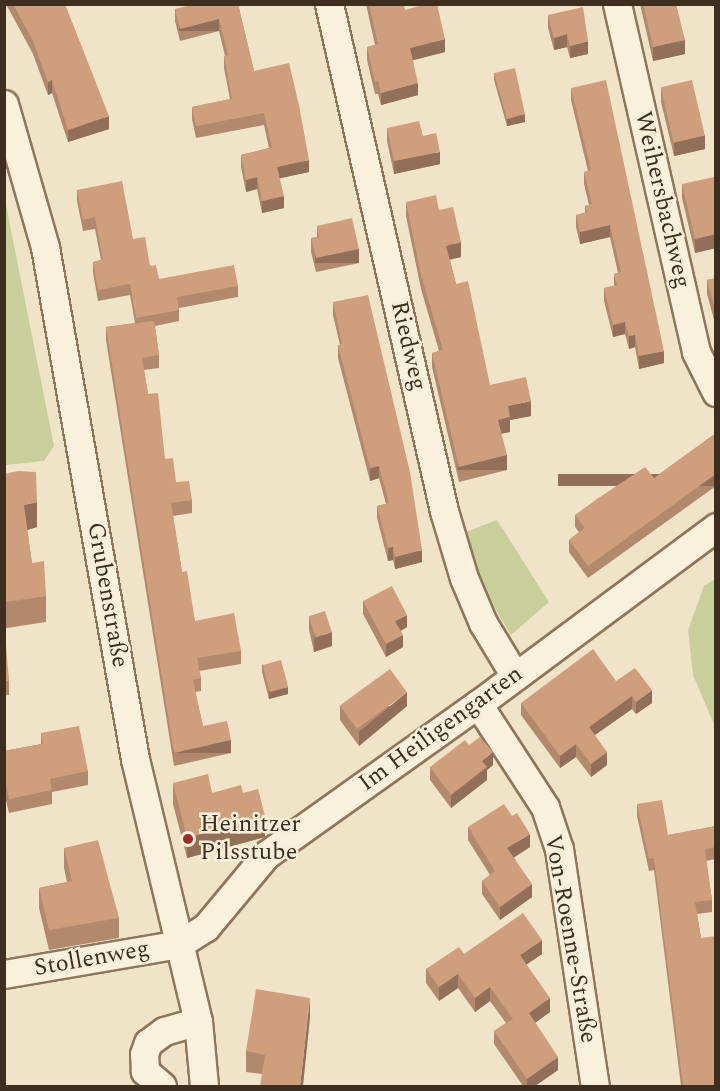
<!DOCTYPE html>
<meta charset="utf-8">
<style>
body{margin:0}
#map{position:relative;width:720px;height:1091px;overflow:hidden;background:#f0e4c8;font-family:Spectral,serif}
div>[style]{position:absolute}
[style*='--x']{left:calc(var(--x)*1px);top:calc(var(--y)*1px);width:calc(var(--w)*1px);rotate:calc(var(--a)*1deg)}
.green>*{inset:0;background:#c9cf9b}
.roads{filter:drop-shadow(2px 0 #8d765c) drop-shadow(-2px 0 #8d765c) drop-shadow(0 2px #8d765c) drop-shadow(0 -2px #8d765c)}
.minor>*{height:27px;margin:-13.5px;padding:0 13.5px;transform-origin:13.5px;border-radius:13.5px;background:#faf1dc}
.wall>*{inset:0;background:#b2896c}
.shaded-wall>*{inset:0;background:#916f58;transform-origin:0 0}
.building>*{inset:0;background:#cf9f7d;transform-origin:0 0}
.dots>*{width:16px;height:16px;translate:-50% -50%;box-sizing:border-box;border:3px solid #f7eed8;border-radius:50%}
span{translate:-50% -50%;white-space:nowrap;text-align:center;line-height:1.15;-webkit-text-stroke:5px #f7eed8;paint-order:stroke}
.street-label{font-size:24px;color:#3d2e20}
.poi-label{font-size:24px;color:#3d2e20}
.left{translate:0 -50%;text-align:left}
.frame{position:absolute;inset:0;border:6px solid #3d2e20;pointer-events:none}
</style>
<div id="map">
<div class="green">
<i style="clip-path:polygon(5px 200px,54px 446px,44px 461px,5px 465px)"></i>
<i style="clip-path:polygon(497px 520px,549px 602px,511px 635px,475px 576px,461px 534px)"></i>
<i style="clip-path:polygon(715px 579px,715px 727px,693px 675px,688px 630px,704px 586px)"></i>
</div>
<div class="roads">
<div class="minor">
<i style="--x:329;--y:4;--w:520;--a:77.22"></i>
<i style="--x:444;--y:511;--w:70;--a:73.4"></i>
<i style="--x:464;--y:578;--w:49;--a:67.1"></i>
<i style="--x:483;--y:623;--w:62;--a:58.9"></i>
<i style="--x:617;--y:4;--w:357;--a:77.2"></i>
<i style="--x:696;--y:352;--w:45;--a:63.4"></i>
<i style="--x:4;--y:104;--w:149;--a:74"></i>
<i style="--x:45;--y:247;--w:520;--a:80.03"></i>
<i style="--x:135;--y:759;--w:269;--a:76.5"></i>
<i style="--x:198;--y:1021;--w:65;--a:84.7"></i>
<i style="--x:478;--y:704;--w:123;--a:57"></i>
<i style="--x:545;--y:807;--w:44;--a:71.6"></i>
<i style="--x:559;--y:849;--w:240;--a:81.4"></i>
<i style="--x:4;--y:974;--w:178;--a:-9.7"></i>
<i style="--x:179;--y:944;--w:32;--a:-32"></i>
<i style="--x:206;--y:927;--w:94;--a:-50.2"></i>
<i style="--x:266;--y:855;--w:260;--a:-35.5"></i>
<i style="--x:478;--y:704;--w:297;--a:-36.6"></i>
<i style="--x:162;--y:1086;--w:23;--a:-139"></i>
<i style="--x:145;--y:1071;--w:17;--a:-93"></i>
<i style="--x:144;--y:1054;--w:12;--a:-70"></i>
<i style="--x:148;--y:1043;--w:20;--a:-37"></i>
<i style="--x:164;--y:1031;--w:35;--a:-16"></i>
</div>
</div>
<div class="wall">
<i style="clip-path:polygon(6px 4px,54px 4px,109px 129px,68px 142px,52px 93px,48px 95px,33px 54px)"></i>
<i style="clip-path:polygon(238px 4px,254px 71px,309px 172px,279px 178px,284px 208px,262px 213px,257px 189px,246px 192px,241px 167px,241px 155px,269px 148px,264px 125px,196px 138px,192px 119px,192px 107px,230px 99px,224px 68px,224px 56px,225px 56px,219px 31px,180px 41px,175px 21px,175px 9px)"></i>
<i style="clip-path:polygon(366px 4px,403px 4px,405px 10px,445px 52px,413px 60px,418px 95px,381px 105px,378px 94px,375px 94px,367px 60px,367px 47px,375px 45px)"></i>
<i style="clip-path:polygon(640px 4px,676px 4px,685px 54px,653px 61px)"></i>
<i style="clip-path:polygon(548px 15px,588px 54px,570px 58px,567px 47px,554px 50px,548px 28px)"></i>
<i style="clip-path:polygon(494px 73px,525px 122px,507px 126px,494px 80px)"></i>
<i style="clip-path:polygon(571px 88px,664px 363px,639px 369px,635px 347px,629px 349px,625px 334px,613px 337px,604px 301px,604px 288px,614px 286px,614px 274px,618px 273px,610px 237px,580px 244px,576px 227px,576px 215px,585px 213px,585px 206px,589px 205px,584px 184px,584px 172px,588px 171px,571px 100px)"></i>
<i style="clip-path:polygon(661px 88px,705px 149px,674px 156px,661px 102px)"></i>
<i style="clip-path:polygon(387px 128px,423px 136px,440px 164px,394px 174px,387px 141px)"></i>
<i style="clip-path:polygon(682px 184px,716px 185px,716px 248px,695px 253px,682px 198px)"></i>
<i style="clip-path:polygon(77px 190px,133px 239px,159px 279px,238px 286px,238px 297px,179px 308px,179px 321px,155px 326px,159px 355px,159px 368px,144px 370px,148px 394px,165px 459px,176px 482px,192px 500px,192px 513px,173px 516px,182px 572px,195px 621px,241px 651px,241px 664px,199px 671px,201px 678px,201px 691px,195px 692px,203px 726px,231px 753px,174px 766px,106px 340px,106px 327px,135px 323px,130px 295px,98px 301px,93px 273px,93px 262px,101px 260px,95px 229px,83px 231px,77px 201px)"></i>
<i style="clip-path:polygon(406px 202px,439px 210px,461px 257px,450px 260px,456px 284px,490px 385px,531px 416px,510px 420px,510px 432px,501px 434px,507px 470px,459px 482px,432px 367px,432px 353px,439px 351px,421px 289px,406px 216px)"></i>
<i style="clip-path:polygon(317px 226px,359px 263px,316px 272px,311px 252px,311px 238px,317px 237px)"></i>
<i style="clip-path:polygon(716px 278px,716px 327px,707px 294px,707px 280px)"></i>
<i style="clip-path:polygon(333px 302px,422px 562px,395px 569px,393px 560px,388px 561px,377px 518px,377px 506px,386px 504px,379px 478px,370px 481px,338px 358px,338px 345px,340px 345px,333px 315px)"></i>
<i style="clip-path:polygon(716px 433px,716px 486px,588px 578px,569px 552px,569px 540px,579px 532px,575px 527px,575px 515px,654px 478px)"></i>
<i style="clip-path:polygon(4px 474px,37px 527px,27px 530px,32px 563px,46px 596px,46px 622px,7px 628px,4px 628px)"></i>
<i style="clip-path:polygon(363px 601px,407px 627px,401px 631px,403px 647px,386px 657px,363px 614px)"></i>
<i style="clip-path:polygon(309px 616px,332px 646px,314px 652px,309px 630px)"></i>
<i style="clip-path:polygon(4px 645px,9px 681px,9px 695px,4px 695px)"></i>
<i style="clip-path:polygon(262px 664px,288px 694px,269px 699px,262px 672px)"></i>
<i style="clip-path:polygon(616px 681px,652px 703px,636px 714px,632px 709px,595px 735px,607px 765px,591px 777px,576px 757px,560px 768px,521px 715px,521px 703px)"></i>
<i style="clip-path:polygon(340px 706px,407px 706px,359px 746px,340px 720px)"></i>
<i style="clip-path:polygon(41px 733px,88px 771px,88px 785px,52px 792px,52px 804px,9px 813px,4px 792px,4px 751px,41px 744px)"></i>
<i style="clip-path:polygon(469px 745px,493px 765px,487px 770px,487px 780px,451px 808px,430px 780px,430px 767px)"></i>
<i style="clip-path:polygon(173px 783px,212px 793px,243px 793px,265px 837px,187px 858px,173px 804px)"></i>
<i style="clip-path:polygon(637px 804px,668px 835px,716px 826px,716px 859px,706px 861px,712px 900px,712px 912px,697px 914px,701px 938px,716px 1086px,681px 1086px,654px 870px,649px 871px,637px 816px)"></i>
<i style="clip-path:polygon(468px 827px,530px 847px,514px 857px,532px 897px,500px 920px,482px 894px,482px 881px,490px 875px,468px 840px)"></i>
<i style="clip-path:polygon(64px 848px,119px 918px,119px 938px,49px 950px,39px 908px,39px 888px,67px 882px,64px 868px)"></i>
<i style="clip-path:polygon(464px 954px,542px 954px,526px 964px,550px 1012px,535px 1023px,558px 1070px,535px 1086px,523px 1086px,494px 1044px,494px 1031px,506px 1023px,490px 1001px,475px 1012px,458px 988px,439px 1001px,426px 983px,426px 969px)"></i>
<i style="clip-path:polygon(310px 1018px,262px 1074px,246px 1072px,246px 1051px)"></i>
</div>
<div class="shaded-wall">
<i style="left:219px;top:19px;width:12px;height:40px;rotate:90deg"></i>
<i style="clip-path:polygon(567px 34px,567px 47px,554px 50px,554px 38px)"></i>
<i style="clip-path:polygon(445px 39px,445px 52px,410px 61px,410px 48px)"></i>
<i style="clip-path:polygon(685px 40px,685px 54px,653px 61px,653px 47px)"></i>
<i style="clip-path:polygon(588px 41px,588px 54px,570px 58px,570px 46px)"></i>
<i style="clip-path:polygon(52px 80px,52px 93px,48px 95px,48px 82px)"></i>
<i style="clip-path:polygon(418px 83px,418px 95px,381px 105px,381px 93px)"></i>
<i style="clip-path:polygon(525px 114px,525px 122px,507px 126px,507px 119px)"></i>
<i style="clip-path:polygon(109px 116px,109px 129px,68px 142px,68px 130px)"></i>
<i style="clip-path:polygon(705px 135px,705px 149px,674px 156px,674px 142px)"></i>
<i style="clip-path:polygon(440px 152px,440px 164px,394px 174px,394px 161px)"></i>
<i style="clip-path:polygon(309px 160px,309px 172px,277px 179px,277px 167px)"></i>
<i style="clip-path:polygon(257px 177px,257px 189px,246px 192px,246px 180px)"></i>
<i style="clip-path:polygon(284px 196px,284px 208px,262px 213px,262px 201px)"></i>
<i style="clip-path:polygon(610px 225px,610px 237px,580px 244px,580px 232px)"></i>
<i style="clip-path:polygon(716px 234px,716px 248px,695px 253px,695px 239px)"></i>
<i style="clip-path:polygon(461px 242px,461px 257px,446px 260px,446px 246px)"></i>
<i style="left:359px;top:249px;width:14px;height:44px;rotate:90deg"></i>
<i style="clip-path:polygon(625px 322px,625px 334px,613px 337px,613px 325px)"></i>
<i style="clip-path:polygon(635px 335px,635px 347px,629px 349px,629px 336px)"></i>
<i style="clip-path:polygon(664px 351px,664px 363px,639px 369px,639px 356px)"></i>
<i style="clip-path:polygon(531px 401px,531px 416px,510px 420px,510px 432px,498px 434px,498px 420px,508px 406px)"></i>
<i style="left:507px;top:455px;width:15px;height:49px;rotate:90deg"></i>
<i style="clip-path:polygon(379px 466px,379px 478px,370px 481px,370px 468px)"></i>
<i style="left:716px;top:474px;width:12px;height:158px;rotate:90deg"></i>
<i style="clip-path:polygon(37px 502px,37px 527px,24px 531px,24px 505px)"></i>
<i style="clip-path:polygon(393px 547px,393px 560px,388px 561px,388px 548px)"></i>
<i style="clip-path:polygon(422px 550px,422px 562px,395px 569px,395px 557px)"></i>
<i style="clip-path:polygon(407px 615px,407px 627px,395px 633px,395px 621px)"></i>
<i style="clip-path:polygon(332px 632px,332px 646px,314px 652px,314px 638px)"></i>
<i style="clip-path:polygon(403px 635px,403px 647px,386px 657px,386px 644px)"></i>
<i style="clip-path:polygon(288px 687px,288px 694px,269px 699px,269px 691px)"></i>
<i style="clip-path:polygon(652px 690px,652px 703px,636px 714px,636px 702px)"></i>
<i style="clip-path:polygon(407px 692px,407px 706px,359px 746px,359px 732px)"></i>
<i style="clip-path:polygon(632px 696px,632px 709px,589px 739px,589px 727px)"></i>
<i style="left:231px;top:740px;width:13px;height:58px;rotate:90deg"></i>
<i style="clip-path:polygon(576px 744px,576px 757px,560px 768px,560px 756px)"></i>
<i style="clip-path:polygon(493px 752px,493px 765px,487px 770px,487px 780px,451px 808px,451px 795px,482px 761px)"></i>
<i style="clip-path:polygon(607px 752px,607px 765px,591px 777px,591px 764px)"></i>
<i style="clip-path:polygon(265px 816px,265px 837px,187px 858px,187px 838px)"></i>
<i style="clip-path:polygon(530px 834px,530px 847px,507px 862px,507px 848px)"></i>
<i style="clip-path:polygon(532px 884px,532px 897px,500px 920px,500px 907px)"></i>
<i style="clip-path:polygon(542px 940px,542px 954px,520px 969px,520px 955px)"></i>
<i style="clip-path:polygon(458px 974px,458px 988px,439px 1001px,439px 987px)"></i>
<i style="clip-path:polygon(490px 987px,490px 1001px,475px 1012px,475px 998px)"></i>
<i style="clip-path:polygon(310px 998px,310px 1018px,303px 1086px,300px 1086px)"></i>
<i style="clip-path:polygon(550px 998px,550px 1012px,529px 1027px,529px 1013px)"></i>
<i style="clip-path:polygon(558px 1057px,558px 1070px,535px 1086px,527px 1086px,527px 1079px)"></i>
</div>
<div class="building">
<i style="clip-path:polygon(13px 4px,65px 4px,109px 116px,68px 130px,52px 80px,48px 82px,33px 41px)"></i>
<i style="clip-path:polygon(194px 4px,238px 4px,254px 71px,289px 63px,299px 105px,309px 160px,277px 167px,284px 196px,262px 201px,257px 177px,246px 180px,241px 155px,272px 148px,264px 113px,196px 126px,192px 107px,232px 99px,224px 56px,228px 55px,219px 19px,180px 29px,175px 9px)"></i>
<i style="clip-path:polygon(369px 4px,403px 4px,405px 10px,426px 4px,437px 4px,445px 39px,410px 48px,418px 83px,381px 93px,378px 81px,375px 82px,367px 47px,378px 44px)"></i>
<i style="clip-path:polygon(643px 4px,676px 4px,685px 40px,653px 47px)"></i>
<i style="clip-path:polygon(583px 7px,588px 41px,570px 46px,567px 34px,554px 38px,548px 15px)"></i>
<i style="clip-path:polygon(515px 68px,525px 114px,507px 119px,494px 73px)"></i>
<i style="clip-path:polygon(606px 80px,664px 351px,639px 356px,635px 335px,629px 336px,625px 322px,613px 325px,604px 288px,617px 285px,614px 274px,621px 272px,610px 225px,580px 232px,576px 215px,587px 212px,585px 206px,592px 204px,584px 172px,591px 170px,571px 88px)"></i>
<i style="left:692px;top:80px;width:57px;height:32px;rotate:77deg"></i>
<i style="clip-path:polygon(419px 121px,423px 136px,436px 133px,440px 152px,394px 161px,387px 128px)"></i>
<i style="clip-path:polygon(714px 177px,716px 185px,716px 234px,695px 239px,682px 184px)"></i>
<i style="clip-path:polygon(122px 181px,133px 239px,145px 237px,150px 266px,156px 265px,159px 279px,234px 265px,238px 286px,177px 297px,179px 310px,136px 318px,130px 284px,98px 290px,93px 262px,103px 260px,95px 217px,83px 220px,77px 190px)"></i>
<i style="clip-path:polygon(436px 195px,439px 210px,453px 207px,461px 242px,446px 246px,456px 284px,468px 281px,490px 385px,526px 377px,531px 401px,508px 406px,510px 417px,498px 420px,507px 455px,459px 467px,432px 353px,443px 350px,421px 275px,406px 202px)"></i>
<i style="clip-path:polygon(352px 218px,359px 249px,316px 258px,311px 238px,319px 237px,317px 226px)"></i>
<i style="clip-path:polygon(716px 278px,716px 313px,707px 280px)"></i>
<i style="clip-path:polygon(368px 295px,410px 472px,422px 550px,395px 557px,393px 547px,388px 548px,377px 506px,389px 503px,379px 466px,370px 468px,338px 345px,342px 344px,333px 302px)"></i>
<i style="clip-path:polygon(154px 321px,159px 355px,142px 358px,148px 394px,158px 393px,165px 459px,173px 458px,176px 482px,189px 481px,192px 500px,171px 503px,182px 572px,187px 571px,195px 621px,234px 613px,241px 651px,197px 658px,201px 678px,193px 680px,203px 726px,227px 721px,231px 740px,174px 753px,106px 327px)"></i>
<i style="clip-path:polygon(716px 433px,716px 474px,588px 566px,569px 540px,585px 528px,575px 515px,597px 499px,645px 467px,654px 478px)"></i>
<i style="clip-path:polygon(18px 471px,36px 472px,37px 502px,24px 505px,32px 563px,44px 561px,46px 596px,7px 602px,4px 602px,4px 474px)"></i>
<i style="clip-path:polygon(392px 586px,407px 615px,395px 621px,403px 635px,386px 644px,363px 601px)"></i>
<i style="left:325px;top:611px;width:22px;height:17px;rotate:72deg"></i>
<i style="clip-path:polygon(4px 645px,6px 645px,9px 681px,4px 681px)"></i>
<i style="clip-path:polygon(593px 649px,616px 681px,635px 668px,652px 690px,636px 702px,632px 696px,589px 727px,607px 752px,591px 764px,576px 744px,560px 756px,521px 703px)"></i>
<i style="left:281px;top:660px;width:28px;height:19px;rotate:75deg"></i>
<i style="left:390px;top:669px;width:29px;height:62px;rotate:54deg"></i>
<i style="clip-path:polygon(79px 726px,88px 771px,50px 779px,52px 790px,9px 799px,4px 778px,4px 751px,43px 744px,41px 733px)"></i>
<i style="clip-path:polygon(480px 737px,493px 752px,482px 761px,487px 767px,451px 795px,430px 767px,465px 740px,469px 745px)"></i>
<i style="clip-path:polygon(208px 774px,212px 793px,241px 785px,243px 793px,258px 789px,265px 816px,187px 838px,173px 783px)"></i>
<i style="clip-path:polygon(662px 800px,668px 835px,716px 826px,716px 847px,705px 849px,712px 900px,695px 902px,701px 938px,716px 936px,716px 1086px,683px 1086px,654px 858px,649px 859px,637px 804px)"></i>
<i style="clip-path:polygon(504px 804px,512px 816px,517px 813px,530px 834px,507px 848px,532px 884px,500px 907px,482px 881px,495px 871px,468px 827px)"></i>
<i style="clip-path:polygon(98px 840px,119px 918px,49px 930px,39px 888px,72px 881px,64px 848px)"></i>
<i style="clip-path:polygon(523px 913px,542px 940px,520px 955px,550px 998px,529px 1013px,558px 1057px,527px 1079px,494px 1031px,513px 1019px,490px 987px,475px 998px,458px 974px,439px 987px,426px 969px,459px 947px,464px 954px)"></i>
<i style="clip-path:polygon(256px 989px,310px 998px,300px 1086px,260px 1086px,265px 1055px,246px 1051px)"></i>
</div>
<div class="dots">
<i style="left:188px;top:839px;background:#9e2a2b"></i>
</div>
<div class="street-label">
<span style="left:662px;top:200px;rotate:77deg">Weihersbachweg</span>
<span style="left:408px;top:346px;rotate:77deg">Riedweg</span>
<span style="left:107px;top:595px;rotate:80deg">Grubenstraße</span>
<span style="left:441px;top:729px;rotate:-36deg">Im Heiligengarten</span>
<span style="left:570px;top:939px;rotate:80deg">Von-Roenne-Straße</span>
<span style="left:92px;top:959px;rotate:-10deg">Stollenweg</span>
</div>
<div class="poi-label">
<span class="left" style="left:200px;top:839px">Heinitzer<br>Pilsstube</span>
</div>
<div class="frame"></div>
</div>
